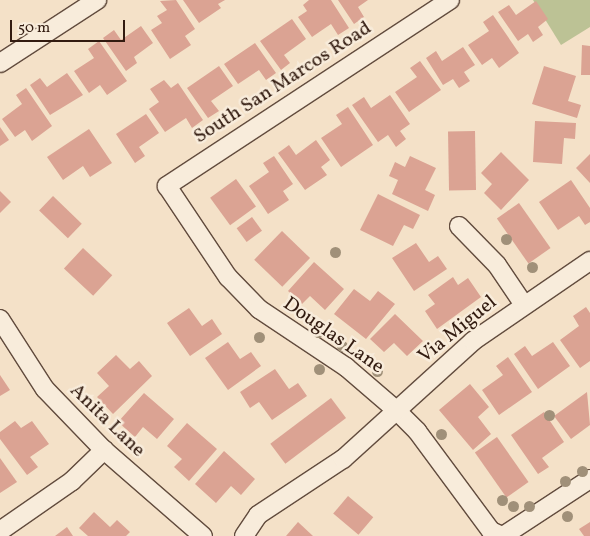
<!DOCTYPE html>
<style>
body{margin:0}
#map{position:relative;width:590px;height:536px;overflow:hidden;background:#f4e1c8;font-family:Vollkorn,serif}
div>[style]{position:absolute}
[style*='--x']{left:calc(var(--x)*1px);top:calc(var(--y)*1px);width:calc(var(--w)*1px);rotate:calc(var(--a)*1deg)}
.green>*{inset:0;background:#bcc295}
.building>*{inset:0;background:#dba393;transform-origin:0 0}
.roads{filter:drop-shadow(1px 0 #624c3e) drop-shadow(-1px 0 #624c3e) drop-shadow(0 1px #624c3e) drop-shadow(0 -1px #624c3e)}
.minor>*{height:18px;margin:-9px;padding:0 9px;transform-origin:9px;border-radius:9px;background:#f8ecdb}
.trees>*{width:11px;height:11px;margin:-5.5px;border-radius:50%;background:#a09079}
span{translate:-50% -50%;white-space:nowrap;text-align:center;line-height:1.15;-webkit-text-stroke:5px #f8ecdb;paint-order:stroke}
.street-label{font-size:20px;color:#321b10}
.scale{position:absolute;left:10px;top:20px;width:115px;height:22px;box-sizing:border-box;border:2px solid #321b10;border-top:0;padding-left:6px;font-size:15px;line-height:18px;white-space:nowrap;color:#321b10;-webkit-text-stroke:4px #f8ecdb;paint-order:stroke}
</style>
<div id="map">
<div class="green">
<i style="clip-path:polygon(533px 0,590px 0,590px 27px,561px 45px)"></i>
</div>
<div class="building">
<i style="clip-path:polygon(176px 0,195px 29px,185px 36px,191px 45px,170px 59px,151px 30px,162px 23px,157px 16px,167px 10px,160px 1px)"></i>
<i style="clip-path:polygon(183px 0,225px 0,218px 4px,221px 8px,199px 23px)"></i>
<i style="clip-path:polygon(309px 0,331px 0,349px 28px,338px 35px,331px 24px,312px 37px,298px 17px,307px 11px,303px 5px)"></i>
<i style="clip-path:polygon(338px 0,368px 0,358px 7px,364px 17px,354px 24px)"></i>
<i style="clip-path:polygon(536px 1px,548px 19px,538px 27px,543px 35px,533px 42px,528px 34px,518px 41px,498px 12px,509px 5px,516px 15px)"></i>
<i style="clip-path:polygon(493px 15px,519px 53px,499px 68px,492px 58px,482px 65px,468px 45px,489px 31px,483px 22px)"></i>
<i style="clip-path:polygon(292px 19px,306px 39px,284px 55px,290px 63px,281px 70px,260px 41px)"></i>
<i style="clip-path:polygon(141px 26px,153px 43px,134px 57px,137px 63px,126px 71px,103px 38px,114px 30px,121px 40px)"></i>
<i style="clip-path:polygon(99px 41px,127px 81px,107px 95px,100px 85px,89px 93px,74px 71px,94px 58px,88px 49px)"></i>
<i style="clip-path:polygon(255px 43px,276px 73px,266px 80px,259px 70px,238px 84px,224px 64px)"></i>
<i style="clip-path:polygon(582px 45px,590px 46px,590px 75px,581px 75px)"></i>
<i style="clip-path:polygon(463px 47px,475px 65px,464px 72px,470px 81px,459px 88px,453px 79px,443px 85px,426px 58px,436px 51px,442px 61px)"></i>
<i style="clip-path:polygon(420px 61px,441px 90px,409px 112px,395px 92px,417px 77px,410px 68px)"></i>
<i style="clip-path:polygon(219px 66px,233px 86px,211px 101px,219px 111px,208px 118px,187px 88px)"></i>
<i style="clip-path:polygon(544px 66px,576px 76px,568px 101px,581px 105px,577px 118px,532px 104px)"></i>
<i style="clip-path:polygon(67px 73px,83px 95px,50px 115px,30px 85px,40px 78px,47px 87px)"></i>
<i style="clip-path:polygon(164px 80px,171px 88px,178px 83px,203px 120px,192px 128px,186px 118px,165px 132px,149px 109px,159px 102px,150px 89px)"></i>
<i style="clip-path:polygon(26px 88px,52px 126px,32px 141px,25px 130px,15px 137px,2px 119px,22px 104px,16px 95px)"></i>
<i style="clip-path:polygon(390px 95px,410px 124px,400px 131px,406px 139px,396px 147px,388px 135px,378px 142px,352px 105px,364px 97px,371px 108px)"></i>
<i style="clip-path:polygon(348px 107px,373px 145px,341px 167px,321px 138px,342px 124px,336px 115px)"></i>
<i style="clip-path:polygon(146px 114px,159px 133px,139px 147px,145px 156px,135px 163px,116px 134px)"></i>
<i style="clip-path:polygon(535px 121px,576px 123px,575px 139px,564px 138px,562px 164px,533px 162px)"></i>
<i style="clip-path:polygon(0 127px,9px 140px,0 146px)"></i>
<i style="clip-path:polygon(89px 129px,112px 163px,90px 177px,83px 166px,63px 180px,47px 157px)"></i>
<i style="left:475px;top:131px;width:59px;height:27px;rotate:89deg"></i>
<i style="clip-path:polygon(316px 140px,330px 160px,321px 167px,327px 175px,305px 190px,278px 153px,289px 145px,296px 155px)"></i>
<i style="clip-path:polygon(501px 152px,529px 180px,501px 210px,484px 193px,492px 184px,481px 173px)"></i>
<i style="clip-path:polygon(590px 154px,590px 183px,576px 168px)"></i>
<i style="clip-path:polygon(274px 156px,293px 184px,283px 191px,289px 200px,268px 214px,249px 186px,269px 172px,263px 163px)"></i>
<i style="clip-path:polygon(410px 156px,436px 168px,425px 190px,435px 195px,428px 211px,392px 194px,398px 180px,389px 176px,395px 162px,405px 167px)"></i>
<i style="left:236px;top:179px;width:34px;height:32px;rotate:54deg"></i>
<i style="clip-path:polygon(571px 180px,590px 208px,590px 222px,585px 225px,579px 216px,558px 230px,539px 202px)"></i>
<i style="clip-path:polygon(0 191px,11px 202px,0 213px)"></i>
<i style="clip-path:polygon(378px 194px,420px 215px,413px 229px,404px 225px,393px 246px,360px 230px)"></i>
<i style="left:53px;top:196px;width:40px;height:20px;rotate:44deg"></i>
<i style="left:519px;top:203px;width:55px;height:27px;rotate:55deg"></i>
<i style="left:252px;top:217px;width:17px;height:19px;rotate:54deg"></i>
<i style="left:282px;top:231px;width:39px;height:40px;rotate:44deg"></i>
<i style="clip-path:polygon(416px 243px,429px 262px,438px 256px,447px 269px,414px 291px,392px 258px)"></i>
<i style="left:83px;top:248px;width:40px;height:28px;rotate:43deg"></i>
<i style="clip-path:polygon(314px 262px,344px 289px,325px 310px,310px 296px,302px 304px,288px 291px)"></i>
<i style="clip-path:polygon(453px 277px,458px 285px,468px 278px,481px 297px,437px 329px,425px 311px,435px 304px,428px 295px)"></i>
<i style="clip-path:polygon(354px 289px,370px 301px,378px 291px,395px 304px,366px 339px,334px 314px)"></i>
<i style="clip-path:polygon(586px 307px,590px 313px,590px 361px,580px 368px,560px 340px,579px 326px,573px 316px)"></i>
<i style="clip-path:polygon(189px 308px,202px 326px,212px 319px,222px 334px,190px 356px,167px 323px)"></i>
<i style="clip-path:polygon(395px 314px,423px 341px,407px 356px,394px 343px,384px 352px,370px 339px)"></i>
<i style="clip-path:polygon(228px 342px,240px 359px,251px 352px,261px 366px,228px 390px,205px 358px)"></i>
<i style="clip-path:polygon(553px 342px,570px 366px,538px 389px,514px 354px,525px 346px,532px 356px)"></i>
<i style="clip-path:polygon(116px 355px,130px 369px,139px 361px,152px 376px,113px 414px,97px 397px,109px 386px,97px 373px)"></i>
<i style="clip-path:polygon(508px 357px,532px 392px,499px 415px,482px 390px,503px 375px,496px 366px)"></i>
<i style="clip-path:polygon(275px 369px,289px 389px,298px 383px,307px 396px,272px 420px,259px 402px,250px 408px,240px 392px)"></i>
<i style="clip-path:polygon(0 375px,10px 390px,0 396px)"></i>
<i style="clip-path:polygon(470px 384px,489px 407px,478px 417px,491px 434px,473px 450px,439px 410px)"></i>
<i style="clip-path:polygon(587px 392px,590px 425px,571px 439px,554px 416px)"></i>
<i style="clip-path:polygon(144px 393px,174px 419px,157px 439px,143px 427px,135px 437px,118px 422px)"></i>
<i style="left:331px;top:398px;width:25px;height:76px;rotate:53deg"></i>
<i style="clip-path:polygon(544px 412px,564px 442px,542px 458px,549px 467px,538px 474px,511px 435px)"></i>
<i style="clip-path:polygon(15px 421px,21px 428px,32px 421px,49px 444px,30px 457px,38px 467px,27px 475px,0 439px,0 432px)"></i>
<i style="clip-path:polygon(187px 423px,217px 449px,189px 481px,174px 467px,182px 459px,167px 446px)"></i>
<i style="left:497px;top:437px;width:55px;height:27px;rotate:55deg"></i>
<i style="clip-path:polygon(224px 451px,255px 479px,241px 495px,231px 486px,216px 503px,195px 484px)"></i>
<i style="clip-path:polygon(0 458px,17px 482px,0 493px)"></i>
<i style="left:348px;top:496px;width:33px;height:23px;rotate:40deg"></i>
<i style="clip-path:polygon(94px 512px,110px 527px,117px 520px,130px 532px,126px 536px,88px 536px,79px 528px)"></i>
<i style="clip-path:polygon(298px 522px,313px 536px,286px 536px)"></i>
<i style="clip-path:polygon(590px 522px,590px 536px,584px 536px,579px 529px)"></i>
<i style="clip-path:polygon(67px 527px,73px 536px,55px 536px)"></i>
</div>
<div class="roads">
<div class="minor">
<i style="--x:450;--y:0;--w:339;--a:146.7"></i>
<i style="--x:167;--y:186;--w:110;--a:56.2"></i>
<i style="--x:228;--y:277;--w:45;--a:45.9"></i>
<i style="--x:259;--y:309;--w:105;--a:33.7"></i>
<i style="--x:346;--y:367;--w:66;--a:40.7"></i>
<i style="--x:396;--y:410;--w:30;--a:45"></i>
<i style="--x:417;--y:431;--w:124;--a:53.5"></i>
<i style="--x:491;--y:531;--w:12;--a:24"></i>
<i style="--x:0;--y:63;--w:116;--a:-33"></i>
<i style="--x:459;--y:226;--w:54;--a:45.7"></i>
<i style="--x:497;--y:265;--w:48;--a:56"></i>
<i style="--x:0;--y:319;--w:83;--a:57.3"></i>
<i style="--x:45;--y:389;--w:85;--a:46"></i>
<i style="--x:104;--y:450;--w:131;--a:41"></i>
<i style="--x:0;--y:531;--w:88;--a:-34.8"></i>
<i style="--x:72;--y:481;--w:45;--a:-44.1"></i>
<i style="--x:244;--y:536;--w:25;--a:-56"></i>
<i style="--x:258;--y:515;--w:102;--a:-33.4"></i>
<i style="--x:343;--y:459;--w:176;--a:-42.2"></i>
<i style="--x:473;--y:341;--w:142;--a:-34.4"></i>
<i style="--x:503;--y:536;--w:104;--a:-33.2"></i>
</div>
</div>
<div class="trees">
<i style="left:506px;top:239px"></i>
<i style="left:335px;top:252px"></i>
<i style="left:532px;top:267px"></i>
<i style="left:318px;top:332px"></i>
<i style="left:259px;top:337px"></i>
<i style="left:342px;top:346px"></i>
<i style="left:319px;top:369px"></i>
<i style="left:377px;top:371px"></i>
<i style="left:549px;top:415px"></i>
<i style="left:441px;top:434px"></i>
<i style="left:582px;top:471px"></i>
<i style="left:565px;top:481px"></i>
<i style="left:502px;top:500px"></i>
<i style="left:513px;top:506px"></i>
<i style="left:529px;top:506px"></i>
<i style="left:567px;top:516px"></i>
</div>
<div class="street-label">
<span style="left:283px;top:83px;rotate:-33deg">South San Marcos Road</span>
<span style="left:458px;top:330px;rotate:-39deg">Via Miguel</span>
<span style="left:333px;top:336px;rotate:35deg">Douglas Lane</span>
<span style="left:107px;top:421px;rotate:44deg">Anita Lane</span>
</div>
<div class="scale">50 m</div>
</div>
